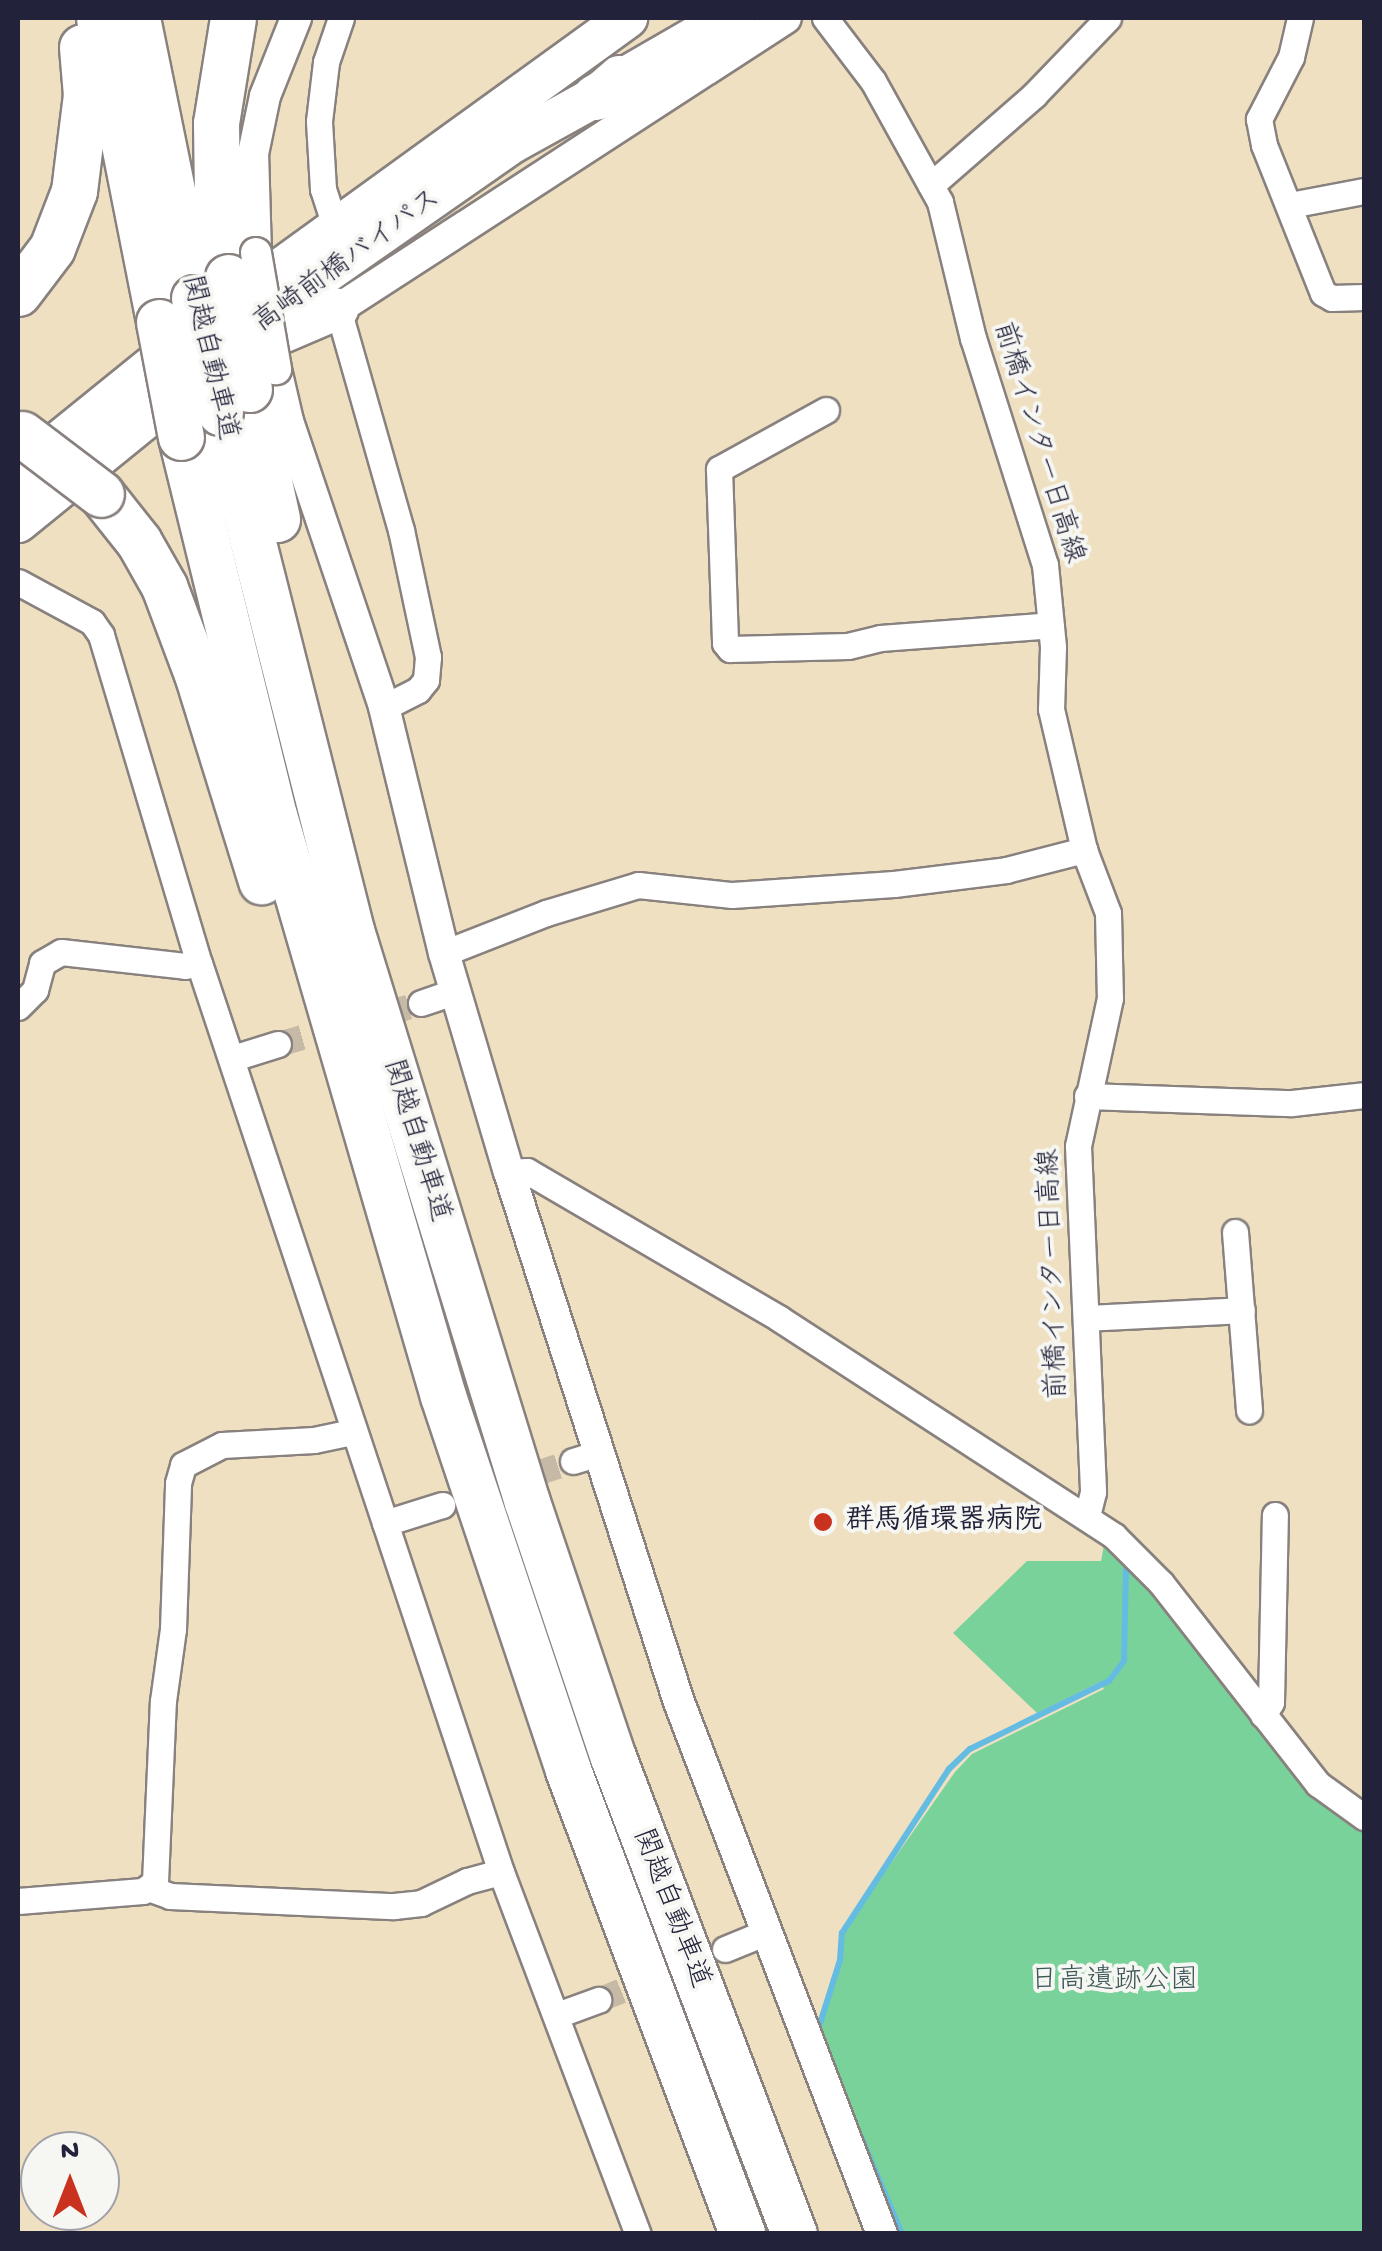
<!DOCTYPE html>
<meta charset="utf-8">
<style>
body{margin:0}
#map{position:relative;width:1382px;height:2251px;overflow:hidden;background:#efe0c2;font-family:"Gochi Hand","Klee One",sans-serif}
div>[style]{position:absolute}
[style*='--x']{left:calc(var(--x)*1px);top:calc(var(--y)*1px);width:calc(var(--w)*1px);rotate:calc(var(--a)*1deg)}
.green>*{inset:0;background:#79d299}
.stream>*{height:6px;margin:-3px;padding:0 3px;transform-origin:3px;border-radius:3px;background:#65bce2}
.minor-tunnel>*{height:25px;margin-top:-12.5px;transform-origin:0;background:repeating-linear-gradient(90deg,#c6baa7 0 25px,transparent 0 37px)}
.roads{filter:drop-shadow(2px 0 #88817e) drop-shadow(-2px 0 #88817e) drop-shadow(0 2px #88817e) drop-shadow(0 -2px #88817e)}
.minor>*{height:25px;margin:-12.5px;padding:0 12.5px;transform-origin:12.5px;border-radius:12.5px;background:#fff}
.tertiary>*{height:30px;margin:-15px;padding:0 15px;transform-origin:15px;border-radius:15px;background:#fff}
.trunk>*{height:40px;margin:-20px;padding:0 20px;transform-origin:20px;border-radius:20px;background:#fff}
.motorway>*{height:45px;margin:-22.5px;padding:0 22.5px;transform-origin:22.5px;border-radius:22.5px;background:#fff}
.bridges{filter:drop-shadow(2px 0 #88817e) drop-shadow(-2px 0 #88817e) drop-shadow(0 2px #88817e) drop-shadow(0 -2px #88817e)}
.tertiary-bridge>*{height:30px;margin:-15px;padding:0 15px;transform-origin:15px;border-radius:15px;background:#fff}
.motorway-bridge>*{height:45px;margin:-22.5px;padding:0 22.5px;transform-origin:22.5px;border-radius:22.5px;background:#fff}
.dots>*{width:28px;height:28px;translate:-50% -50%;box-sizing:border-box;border:5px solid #f6f6f2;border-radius:50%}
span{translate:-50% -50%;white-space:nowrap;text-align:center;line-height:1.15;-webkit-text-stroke:8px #f6f6f2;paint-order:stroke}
.street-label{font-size:28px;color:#22223b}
.poi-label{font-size:28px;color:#22223b;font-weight:700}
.left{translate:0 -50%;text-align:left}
.park-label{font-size:28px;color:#3c5757}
.frame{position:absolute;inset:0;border:20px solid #22223b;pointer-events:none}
.north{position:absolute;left:20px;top:2131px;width:100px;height:100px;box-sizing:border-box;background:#f6f6f2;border:2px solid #a1a1a9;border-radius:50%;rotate:0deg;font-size:28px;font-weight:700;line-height:40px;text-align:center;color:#22223b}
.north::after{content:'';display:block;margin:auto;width:35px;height:45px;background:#c8321e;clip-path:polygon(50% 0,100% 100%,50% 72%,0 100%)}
</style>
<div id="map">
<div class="green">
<i style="clip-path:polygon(1104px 1545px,1134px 1565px,1326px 1808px,1364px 1828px,1364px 2233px,902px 2233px,817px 2034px,840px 1960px,842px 1933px,955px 1772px,972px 1754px,1104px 1689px,1100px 1682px,1037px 1713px,953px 1633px,1027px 1561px,1101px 1561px)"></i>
</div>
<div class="stream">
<i style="--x:817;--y:2033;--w:77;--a:-72.5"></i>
<i style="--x:840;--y:1960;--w:27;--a:-86"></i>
<i style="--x:842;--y:1933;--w:196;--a:-56.9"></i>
<i style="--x:949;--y:1769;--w:29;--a:-44"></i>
<i style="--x:970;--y:1749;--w:155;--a:-26.1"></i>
<i style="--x:1109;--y:1681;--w:25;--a:-53"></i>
<i style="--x:1124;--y:1661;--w:99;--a:-88.8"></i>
<i style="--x:861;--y:2137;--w:105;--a:67.1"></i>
</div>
<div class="minor-tunnel">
<i style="--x:278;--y:1044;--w:149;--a:-16"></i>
<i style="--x:464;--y:1497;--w:115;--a:-18.3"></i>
<i style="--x:598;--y:2000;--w:111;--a:-22.2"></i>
</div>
<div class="roads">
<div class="minor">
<i style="--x:825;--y:18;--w:79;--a:52.7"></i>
<i style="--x:873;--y:81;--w:138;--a:61"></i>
<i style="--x:940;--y:202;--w:140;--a:76.4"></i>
<i style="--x:973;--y:338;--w:238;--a:72.4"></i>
<i style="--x:1045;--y:565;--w:82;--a:84.4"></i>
<i style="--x:1053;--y:647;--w:62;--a:91.8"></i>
<i style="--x:1051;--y:709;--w:145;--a:76.8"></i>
<i style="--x:1084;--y:850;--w:67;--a:69.1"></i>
<i style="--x:1108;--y:913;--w:85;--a:88.7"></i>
<i style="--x:1110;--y:998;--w:151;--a:102.2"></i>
<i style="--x:1078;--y:1146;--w:346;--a:87.5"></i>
<i style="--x:1093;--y:1492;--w:25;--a:104"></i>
<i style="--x:1300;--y:18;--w:40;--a:103"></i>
<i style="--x:1291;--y:57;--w:70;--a:117.3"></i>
<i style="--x:1259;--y:119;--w:26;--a:79"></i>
<i style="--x:1264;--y:145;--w:159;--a:68.3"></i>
<i style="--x:1323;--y:293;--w:10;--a:29"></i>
<i style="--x:1332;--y:298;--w:32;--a:-2"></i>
<i style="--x:931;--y:185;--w:137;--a:-41.1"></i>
<i style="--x:1034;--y:95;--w:107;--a:-46.1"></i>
<i style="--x:1290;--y:205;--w:75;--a:-10.7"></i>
<i style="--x:335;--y:226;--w:39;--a:-108"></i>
<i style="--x:323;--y:189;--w:68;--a:-93.4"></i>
<i style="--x:319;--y:121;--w:59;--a:-83.2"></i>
<i style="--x:326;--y:62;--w:46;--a:-71.2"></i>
<i style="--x:338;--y:309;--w:230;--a:74.1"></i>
<i style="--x:401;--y:530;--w:130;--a:78"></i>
<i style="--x:428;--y:657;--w:23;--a:95"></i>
<i style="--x:426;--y:680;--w:13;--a:129"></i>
<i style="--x:418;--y:690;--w:38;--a:153"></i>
<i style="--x:826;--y:410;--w:122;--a:151.1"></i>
<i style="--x:719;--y:469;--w:174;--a:88"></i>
<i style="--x:725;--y:643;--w:8;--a:50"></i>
<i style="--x:730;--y:649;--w:118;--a:-1.5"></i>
<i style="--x:848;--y:646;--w:33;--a:-14"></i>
<i style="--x:880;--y:638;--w:171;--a:-4.3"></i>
<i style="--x:18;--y:582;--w:84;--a:28.4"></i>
<i style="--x:92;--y:622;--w:16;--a:55"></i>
<i style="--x:101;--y:635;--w:342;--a:73.4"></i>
<i style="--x:199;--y:963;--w:958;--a:71.62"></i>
<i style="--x:501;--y:1872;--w:387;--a:69.3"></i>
<i style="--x:444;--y:953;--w:110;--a:-21.4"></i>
<i style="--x:546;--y:913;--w:96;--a:-16.9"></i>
<i style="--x:638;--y:885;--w:95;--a:6.1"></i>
<i style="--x:732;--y:895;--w:162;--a:-3.9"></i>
<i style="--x:894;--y:884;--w:113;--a:-7.1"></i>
<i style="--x:1006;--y:870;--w:81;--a:-14.4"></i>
<i style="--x:421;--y:1003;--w:36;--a:-19"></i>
<i style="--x:18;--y:1007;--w:24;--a:-45"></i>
<i style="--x:35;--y:990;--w:28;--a:-75"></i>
<i style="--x:42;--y:963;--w:22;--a:-30"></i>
<i style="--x:61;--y:952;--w:125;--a:6.4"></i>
<i style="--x:185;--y:966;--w:14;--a:-12"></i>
<i style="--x:233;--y:1058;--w:47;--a:-17.3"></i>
<i style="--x:1087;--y:1096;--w:205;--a:2"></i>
<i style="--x:1292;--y:1103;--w:72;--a:-6.3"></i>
<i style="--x:509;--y:1172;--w:18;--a:-3"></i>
<i style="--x:527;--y:1171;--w:293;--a:30.3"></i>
<i style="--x:780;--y:1319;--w:398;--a:33"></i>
<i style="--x:1114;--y:1536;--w:66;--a:45"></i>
<i style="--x:1161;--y:1583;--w:255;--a:52"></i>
<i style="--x:1318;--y:1784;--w:57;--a:35.7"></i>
<i style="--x:1235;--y:1232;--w:179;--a:85.5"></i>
<i style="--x:1086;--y:1318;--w:156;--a:-2.9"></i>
<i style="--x:573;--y:1461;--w:27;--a:-17"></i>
<i style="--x:385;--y:1523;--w:60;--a:-17.5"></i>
<i style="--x:1263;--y:1715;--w:15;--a:-58"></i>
<i style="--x:1271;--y:1702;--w:187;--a:-88.8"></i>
<i style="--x:151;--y:1889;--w:20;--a:20"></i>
<i style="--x:170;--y:1896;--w:224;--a:2.6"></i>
<i style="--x:394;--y:1906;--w:27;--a:-6"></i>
<i style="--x:421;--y:1903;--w:51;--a:-25.6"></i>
<i style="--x:467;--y:1881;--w:35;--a:-15"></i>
<i style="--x:18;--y:1901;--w:125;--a:-4.6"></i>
<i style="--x:143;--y:1891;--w:15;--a:-37"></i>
<i style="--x:155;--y:1882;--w:181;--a:-87.5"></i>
<i style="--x:163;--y:1701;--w:73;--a:-82.1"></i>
<i style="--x:173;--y:1629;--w:146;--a:-88"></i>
<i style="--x:178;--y:1483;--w:19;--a:-74"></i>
<i style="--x:183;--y:1465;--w:44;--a:-27.1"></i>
<i style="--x:222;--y:1445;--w:92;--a:-3.1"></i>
<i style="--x:314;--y:1440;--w:40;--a:-12"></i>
<i style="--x:725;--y:1949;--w:42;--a:-22.3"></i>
<i style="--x:557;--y:2015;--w:44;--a:-20.1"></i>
</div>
<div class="tertiary">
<i style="--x:256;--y:253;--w:99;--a:-91.7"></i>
<i style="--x:253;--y:154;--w:59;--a:-78.3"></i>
<i style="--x:265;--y:96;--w:84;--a:-68.3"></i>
<i style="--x:338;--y:309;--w:534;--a:-33.01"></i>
<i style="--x:276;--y:369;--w:53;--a:77"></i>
<i style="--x:288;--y:421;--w:302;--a:71.4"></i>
<i style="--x:384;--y:707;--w:253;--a:76.3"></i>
<i style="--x:444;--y:953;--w:228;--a:73.5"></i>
<i style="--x:509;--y:1172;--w:557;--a:72.22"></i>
<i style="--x:679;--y:1702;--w:569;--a:69.11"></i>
</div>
<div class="trunk">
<i style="--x:232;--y:304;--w:488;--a:-35.9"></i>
<i style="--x:263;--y:341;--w:82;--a:-23.1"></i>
<i style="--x:18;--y:475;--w:216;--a:-39"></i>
<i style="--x:18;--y:522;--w:385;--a:-39.1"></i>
<i style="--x:317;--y:279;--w:238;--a:-34.9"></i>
<i style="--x:512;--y:143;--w:95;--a:-29"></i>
<i style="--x:595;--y:97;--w:32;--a:-41"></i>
</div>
<div class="motorway">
<i style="--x:99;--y:18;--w:310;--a:78.8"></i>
<i style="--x:137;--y:18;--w:286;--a:78.5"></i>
<i style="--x:595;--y:97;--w:158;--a:-30"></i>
<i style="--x:228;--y:277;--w:83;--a:-97.6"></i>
<i style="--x:217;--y:195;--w:72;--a:-90.8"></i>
<i style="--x:216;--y:123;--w:106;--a:-80.8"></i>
<i style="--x:18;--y:293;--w:56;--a:-52.9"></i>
<i style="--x:52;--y:248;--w:61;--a:-68.9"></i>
<i style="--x:74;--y:191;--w:97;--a:-82.9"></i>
<i style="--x:86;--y:95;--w:48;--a:-94.8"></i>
<i style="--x:249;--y:389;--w:133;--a:77.8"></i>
<i style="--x:220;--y:412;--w:534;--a:75.81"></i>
<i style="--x:351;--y:930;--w:598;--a:72.9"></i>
<i style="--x:527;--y:1502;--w:269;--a:71.4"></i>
<i style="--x:613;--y:1757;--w:510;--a:69.22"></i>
<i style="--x:181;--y:437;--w:389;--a:76.2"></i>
<i style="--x:274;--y:815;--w:605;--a:73.78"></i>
<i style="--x:443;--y:1396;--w:394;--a:71.5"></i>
<i style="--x:568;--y:1770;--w:496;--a:69.4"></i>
<i style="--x:101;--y:494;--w:61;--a:51.6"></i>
<i style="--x:139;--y:542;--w:51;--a:60.4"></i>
<i style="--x:164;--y:586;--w:97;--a:69.5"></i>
<i style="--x:198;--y:677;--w:214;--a:72.8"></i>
</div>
</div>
<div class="bridges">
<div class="tertiary-bridge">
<i style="--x:256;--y:253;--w:118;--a:80.2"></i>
</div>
<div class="motorway-bridge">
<i style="--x:228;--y:277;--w:114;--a:79.4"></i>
<i style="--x:194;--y:298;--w:117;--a:77.2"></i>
<i style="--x:159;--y:322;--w:117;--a:79.2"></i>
<i style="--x:22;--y:434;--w:99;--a:37.2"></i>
</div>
</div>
<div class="dots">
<i style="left:823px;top:1522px;background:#c8321e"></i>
</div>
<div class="street-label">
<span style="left:348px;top:262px;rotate:-36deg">高崎前橋バイパス</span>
<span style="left:208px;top:358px;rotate:77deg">関越自動車道</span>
<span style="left:1037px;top:443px;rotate:73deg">前橋インター日高線</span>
<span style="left:415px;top:1141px;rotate:73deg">関越自動車道</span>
<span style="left:1055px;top:1274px;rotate:-92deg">前橋インター日高線</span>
<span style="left:670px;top:1909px;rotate:69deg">関越自動車道</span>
</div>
<div class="poi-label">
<span class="left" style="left:846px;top:1522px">群馬循環器病院</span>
</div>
<div class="park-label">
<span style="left:1114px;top:1982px">日高遺跡公園</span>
</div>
<div class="frame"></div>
<div class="north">N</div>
</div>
